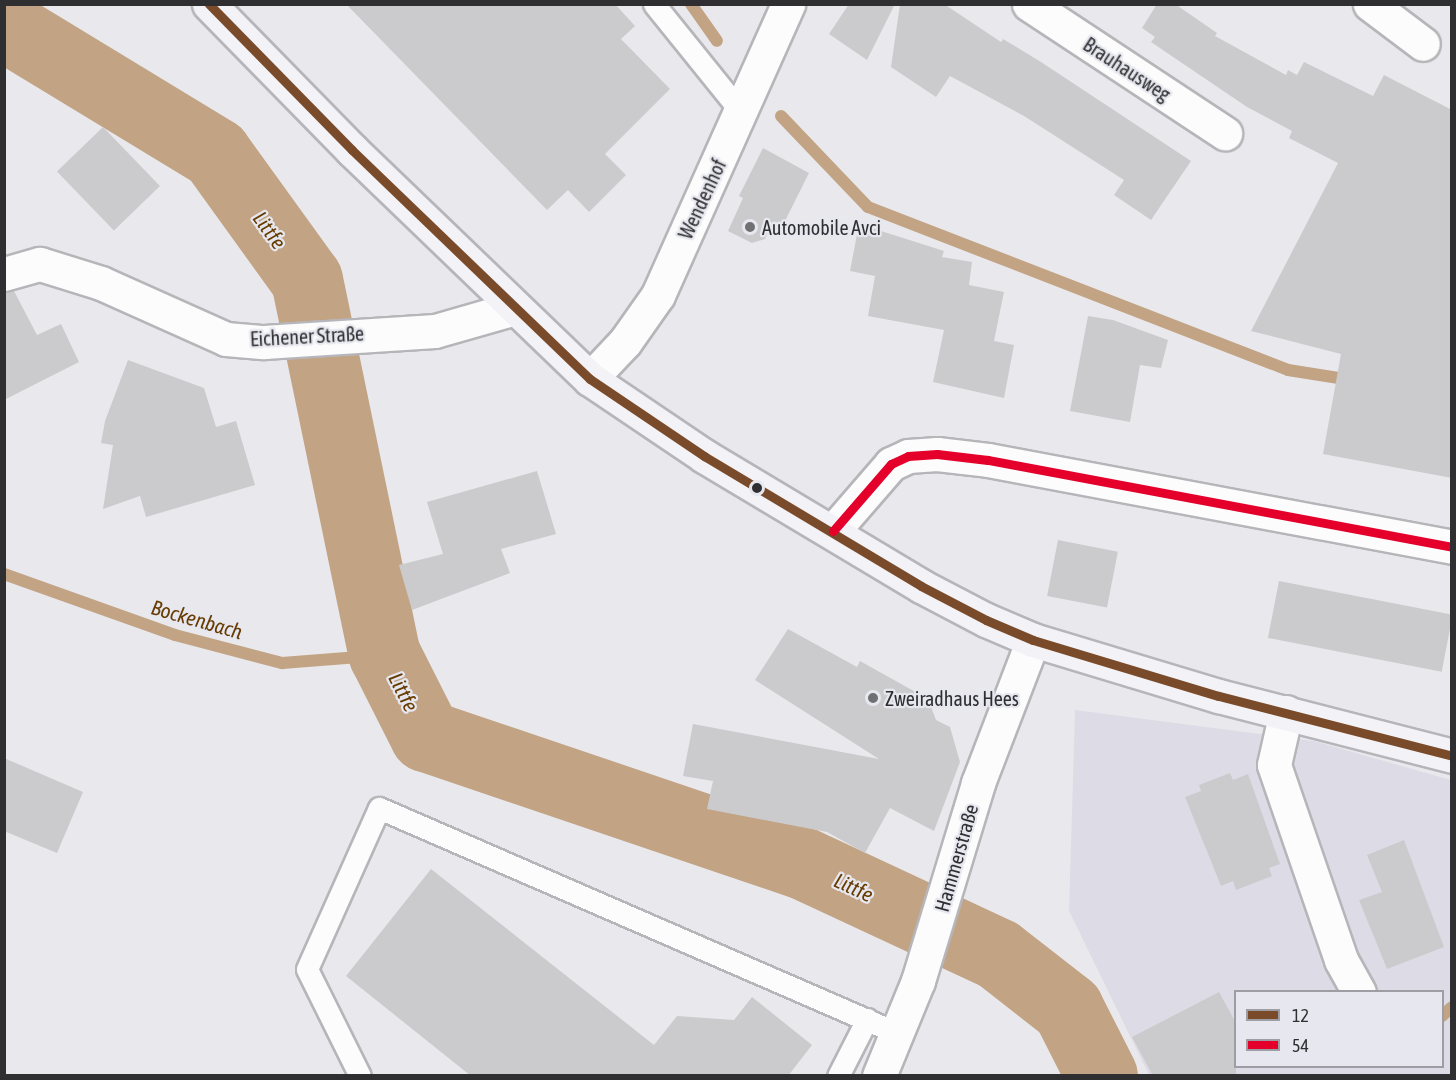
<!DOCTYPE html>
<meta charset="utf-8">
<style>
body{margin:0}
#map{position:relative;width:1456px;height:1080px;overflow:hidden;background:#e9e9ed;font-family:"Asap Condensed",sans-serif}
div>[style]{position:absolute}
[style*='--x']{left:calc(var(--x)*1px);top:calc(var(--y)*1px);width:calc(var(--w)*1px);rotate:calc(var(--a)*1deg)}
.built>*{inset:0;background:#dddce6}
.stream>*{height:12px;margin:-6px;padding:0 6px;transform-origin:6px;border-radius:6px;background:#c2a485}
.river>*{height:72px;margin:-36px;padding:0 36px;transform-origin:36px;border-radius:36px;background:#c2a485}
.building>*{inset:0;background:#cbcbce;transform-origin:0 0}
.roads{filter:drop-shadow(2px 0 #b6b5b9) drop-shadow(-2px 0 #b6b5b9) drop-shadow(0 2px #b6b5b9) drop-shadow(0 -2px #b6b5b9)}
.lane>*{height:21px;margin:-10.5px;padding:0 10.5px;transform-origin:10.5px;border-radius:10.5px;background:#fcfcfc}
.street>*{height:33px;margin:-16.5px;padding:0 16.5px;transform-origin:16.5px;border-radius:16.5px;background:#fcfcfc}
.primary>*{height:33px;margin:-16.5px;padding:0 16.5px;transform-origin:16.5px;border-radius:16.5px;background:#f2f2f7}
.bus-1>*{height:9px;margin:-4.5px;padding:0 4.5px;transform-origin:4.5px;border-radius:4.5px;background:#7a4b2a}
.bus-2>*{height:9px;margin:-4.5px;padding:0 4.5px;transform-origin:4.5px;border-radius:4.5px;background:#e4002b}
.dots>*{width:16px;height:16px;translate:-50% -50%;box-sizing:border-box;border:3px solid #e7e7ef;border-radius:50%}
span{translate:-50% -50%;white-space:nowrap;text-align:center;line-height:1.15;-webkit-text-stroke:4.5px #e7e7ef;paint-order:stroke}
.street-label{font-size:20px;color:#2f2f32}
.poi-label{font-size:20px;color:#2f2f32}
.left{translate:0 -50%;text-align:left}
.water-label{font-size:21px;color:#673c00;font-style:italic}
.frame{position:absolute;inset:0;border:6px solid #2f2f32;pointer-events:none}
.legend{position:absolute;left:1234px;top:990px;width:210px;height:78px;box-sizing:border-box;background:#e7e7ef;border:2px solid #9d9da3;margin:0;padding:8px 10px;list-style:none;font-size:18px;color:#2f2f32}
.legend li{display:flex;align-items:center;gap:12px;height:30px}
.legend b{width:30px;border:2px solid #9d9da3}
</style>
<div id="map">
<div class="built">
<i style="clip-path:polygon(evenodd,1075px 710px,1314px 741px,1451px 780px,1451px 1075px,1149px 1075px,1069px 911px,1075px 710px,1236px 992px,1442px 992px,1442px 1066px,1236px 1066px,1236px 992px)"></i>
</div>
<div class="stream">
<i style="--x:691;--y:4;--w:45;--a:54.9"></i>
<i style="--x:781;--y:116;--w:126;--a:46.3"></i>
<i style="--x:868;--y:207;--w:451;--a:21.2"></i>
<i style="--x:1288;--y:370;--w:64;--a:9"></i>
<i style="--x:4;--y:574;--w:182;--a:19.6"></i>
<i style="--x:175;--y:635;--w:111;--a:14.7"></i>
<i style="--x:282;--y:663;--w:103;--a:-4.4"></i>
<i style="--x:1442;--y:1016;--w:13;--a:-42"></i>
</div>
<div class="river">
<i style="--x:4;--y:25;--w:248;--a:31.3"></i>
<i style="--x:216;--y:154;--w:155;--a:54.2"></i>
<i style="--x:307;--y:280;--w:383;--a:78.3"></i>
<i style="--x:385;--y:655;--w:91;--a:63.2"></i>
<i style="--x:426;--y:736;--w:397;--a:18.7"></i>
<i style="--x:802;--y:863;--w:217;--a:25"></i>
<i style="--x:999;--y:955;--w:88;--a:38"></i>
<i style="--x:1068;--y:1009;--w:75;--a:63.1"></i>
</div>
<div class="building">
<i style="clip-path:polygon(346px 4px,615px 4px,635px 26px,621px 39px,670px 89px,605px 154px,626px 175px,589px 212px,568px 190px,547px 210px)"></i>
<i style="clip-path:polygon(849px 4px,895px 4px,867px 60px,829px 34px)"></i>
<i style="clip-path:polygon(900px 4px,944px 4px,1001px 42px,1003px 39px,1041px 62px,1191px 161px,1151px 220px,1114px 195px,1124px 180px,1024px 116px,950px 76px,936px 97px,891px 67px)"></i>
<i style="clip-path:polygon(1157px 4px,1175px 4px,1217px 33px,1215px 36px,1286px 75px,1288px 70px,1297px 75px,1304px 62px,1373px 96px,1384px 75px,1452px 110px,1452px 478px,1323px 454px,1341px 354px,1251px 331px,1338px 163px,1289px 138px,1292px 131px,1247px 107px,1151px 42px,1155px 37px,1142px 28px)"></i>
<i style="left:103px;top:127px;width:82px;height:64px;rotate:46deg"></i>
<i style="clip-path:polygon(763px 148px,809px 173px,782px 227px,772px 223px,765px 239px,752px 243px,728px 231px,743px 198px,739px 196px)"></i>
<i style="clip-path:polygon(859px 224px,944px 251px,942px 257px,972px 262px,969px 285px,1004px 292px,994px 341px,1014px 345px,1004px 398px,933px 382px,944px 330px,868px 316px,875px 276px,850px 271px)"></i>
<i style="clip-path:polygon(14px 291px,37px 335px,61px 324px,79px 362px,4px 400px,4px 292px)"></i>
<i style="clip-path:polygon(1088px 316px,1113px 320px,1168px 340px,1161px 368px,1140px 365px,1130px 422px,1070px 411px)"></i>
<i style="clip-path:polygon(128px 360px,204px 388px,216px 427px,236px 421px,255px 485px,146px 517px,140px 496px,103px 509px,113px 445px,101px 443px,105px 421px)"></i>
<i style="clip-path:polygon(537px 471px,556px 534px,501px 549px,510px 573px,412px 610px,399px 565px,443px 554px,427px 502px)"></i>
<i style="left:1058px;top:540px;width:61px;height:57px;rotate:11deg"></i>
<i style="left:1279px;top:581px;width:177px;height:58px;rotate:11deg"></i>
<i style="clip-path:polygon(788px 629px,857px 667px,860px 661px,928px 699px,936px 720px,950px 727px,960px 762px,934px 831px,890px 808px,865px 853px,827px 832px,707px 809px,713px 781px,683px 776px,693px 724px,879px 759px,755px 680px)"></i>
<i style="clip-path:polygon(4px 758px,83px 792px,57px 853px,4px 831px)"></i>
<i style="clip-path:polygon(1230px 773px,1233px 780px,1248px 774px,1280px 864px,1269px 868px,1272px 876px,1236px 890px,1233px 881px,1221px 886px,1185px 797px,1201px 791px,1199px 785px)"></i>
<i style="clip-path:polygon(1404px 840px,1444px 947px,1387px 969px,1359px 900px,1382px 892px,1367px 855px)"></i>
<i style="clip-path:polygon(431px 869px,654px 1045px,677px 1016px,734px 1020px,752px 997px,812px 1045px,788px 1076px,471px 1076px,346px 976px)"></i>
<i style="clip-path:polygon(1219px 992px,1236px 1023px,1236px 1076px,1153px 1076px,1132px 1037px)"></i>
</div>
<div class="roads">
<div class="lane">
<i style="--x:654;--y:4;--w:139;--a:51.1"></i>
<i style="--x:360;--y:1076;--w:119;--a:-116.4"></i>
<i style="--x:307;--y:969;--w:176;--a:-65.9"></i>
<i style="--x:379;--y:808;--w:565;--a:23.48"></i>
<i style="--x:838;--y:1076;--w:64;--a:-63"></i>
</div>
<div class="street">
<i style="--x:1029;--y:4;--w:235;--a:33.4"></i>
<i style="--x:1370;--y:4;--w:66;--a:37"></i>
<i style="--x:4;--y:274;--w:37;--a:-16"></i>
<i style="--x:40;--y:264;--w:64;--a:17.3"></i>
<i style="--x:101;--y:283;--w:137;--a:24.1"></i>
<i style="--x:226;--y:339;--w:38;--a:5"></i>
<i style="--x:264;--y:342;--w:171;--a:-3.7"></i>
<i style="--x:435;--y:331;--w:83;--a:-16"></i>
<i style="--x:590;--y:379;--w:51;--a:-46.6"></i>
<i style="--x:625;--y:342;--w:57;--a:-54.9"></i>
<i style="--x:658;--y:295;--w:319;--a:-65.9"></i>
<i style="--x:833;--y:531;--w:89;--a:-49.1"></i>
<i style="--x:891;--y:464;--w:19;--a:-25"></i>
<i style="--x:908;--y:456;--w:29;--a:-4"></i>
<i style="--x:937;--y:454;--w:51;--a:6.7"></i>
<i style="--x:988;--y:460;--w:472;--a:10.6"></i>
<i style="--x:1286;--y:712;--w:54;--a:102.8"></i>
<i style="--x:1274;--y:765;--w:206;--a:71"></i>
<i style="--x:1341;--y:960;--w:37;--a:61"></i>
<i style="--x:879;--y:1076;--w:103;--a:-67.7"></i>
<i style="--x:918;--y:981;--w:207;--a:-73.1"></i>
<i style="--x:978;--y:783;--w:153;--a:-69"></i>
</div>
<div class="primary">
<i style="--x:209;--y:4;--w:204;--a:45.6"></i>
<i style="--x:352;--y:150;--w:330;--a:43.9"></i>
<i style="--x:590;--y:379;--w:138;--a:34"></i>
<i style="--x:704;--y:456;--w:253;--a:30.9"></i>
<i style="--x:921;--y:586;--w:73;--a:27.6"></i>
<i style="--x:986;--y:620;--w:51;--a:23.1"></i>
<i style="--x:1033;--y:640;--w:194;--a:16.8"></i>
<i style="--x:1219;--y:696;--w:241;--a:14.4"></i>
</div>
</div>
<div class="bus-1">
<i style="--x:209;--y:4;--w:204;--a:45.6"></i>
<i style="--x:352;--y:150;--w:330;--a:43.9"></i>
<i style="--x:590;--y:379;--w:138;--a:34"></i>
<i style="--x:704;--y:456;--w:253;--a:30.9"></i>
<i style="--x:921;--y:586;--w:73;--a:27.6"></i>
<i style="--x:986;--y:620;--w:51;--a:23.1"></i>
<i style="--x:1033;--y:640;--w:194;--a:16.8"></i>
<i style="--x:1219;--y:696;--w:241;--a:14.4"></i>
</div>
<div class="bus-2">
<i style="--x:833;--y:531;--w:89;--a:-49.1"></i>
<i style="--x:891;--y:464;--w:19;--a:-25"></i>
<i style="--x:908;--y:456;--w:29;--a:-4"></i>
<i style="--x:937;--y:454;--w:51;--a:6.7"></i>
<i style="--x:988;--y:460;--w:472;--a:10.6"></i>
</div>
<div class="dots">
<i style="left:750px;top:227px;background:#707073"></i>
<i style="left:757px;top:488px;background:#2f2f32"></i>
<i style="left:873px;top:698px;background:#707073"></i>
</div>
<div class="street-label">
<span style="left:1127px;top:69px;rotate:33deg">Brauhausweg</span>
<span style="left:702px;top:199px;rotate:-65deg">Wendenhof</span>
<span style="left:307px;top:336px;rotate:-3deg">Eichener Straße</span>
<span style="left:956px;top:858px;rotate:-74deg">Hammerstraße</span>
</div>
<div class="poi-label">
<span class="left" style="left:762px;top:227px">Automobile Avci</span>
<span class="left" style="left:885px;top:698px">Zweiradhaus Hees</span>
</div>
<div class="water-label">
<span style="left:270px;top:230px;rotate:54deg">Littfe</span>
<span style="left:197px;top:619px;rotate:16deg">Bockenbach</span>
<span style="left:404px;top:692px;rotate:63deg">Littfe</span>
<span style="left:854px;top:887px;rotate:25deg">Littfe</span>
</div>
<div class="frame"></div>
<ul class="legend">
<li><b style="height:8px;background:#7a4b2a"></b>12</li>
<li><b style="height:8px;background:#e4002b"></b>54</li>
</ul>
</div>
